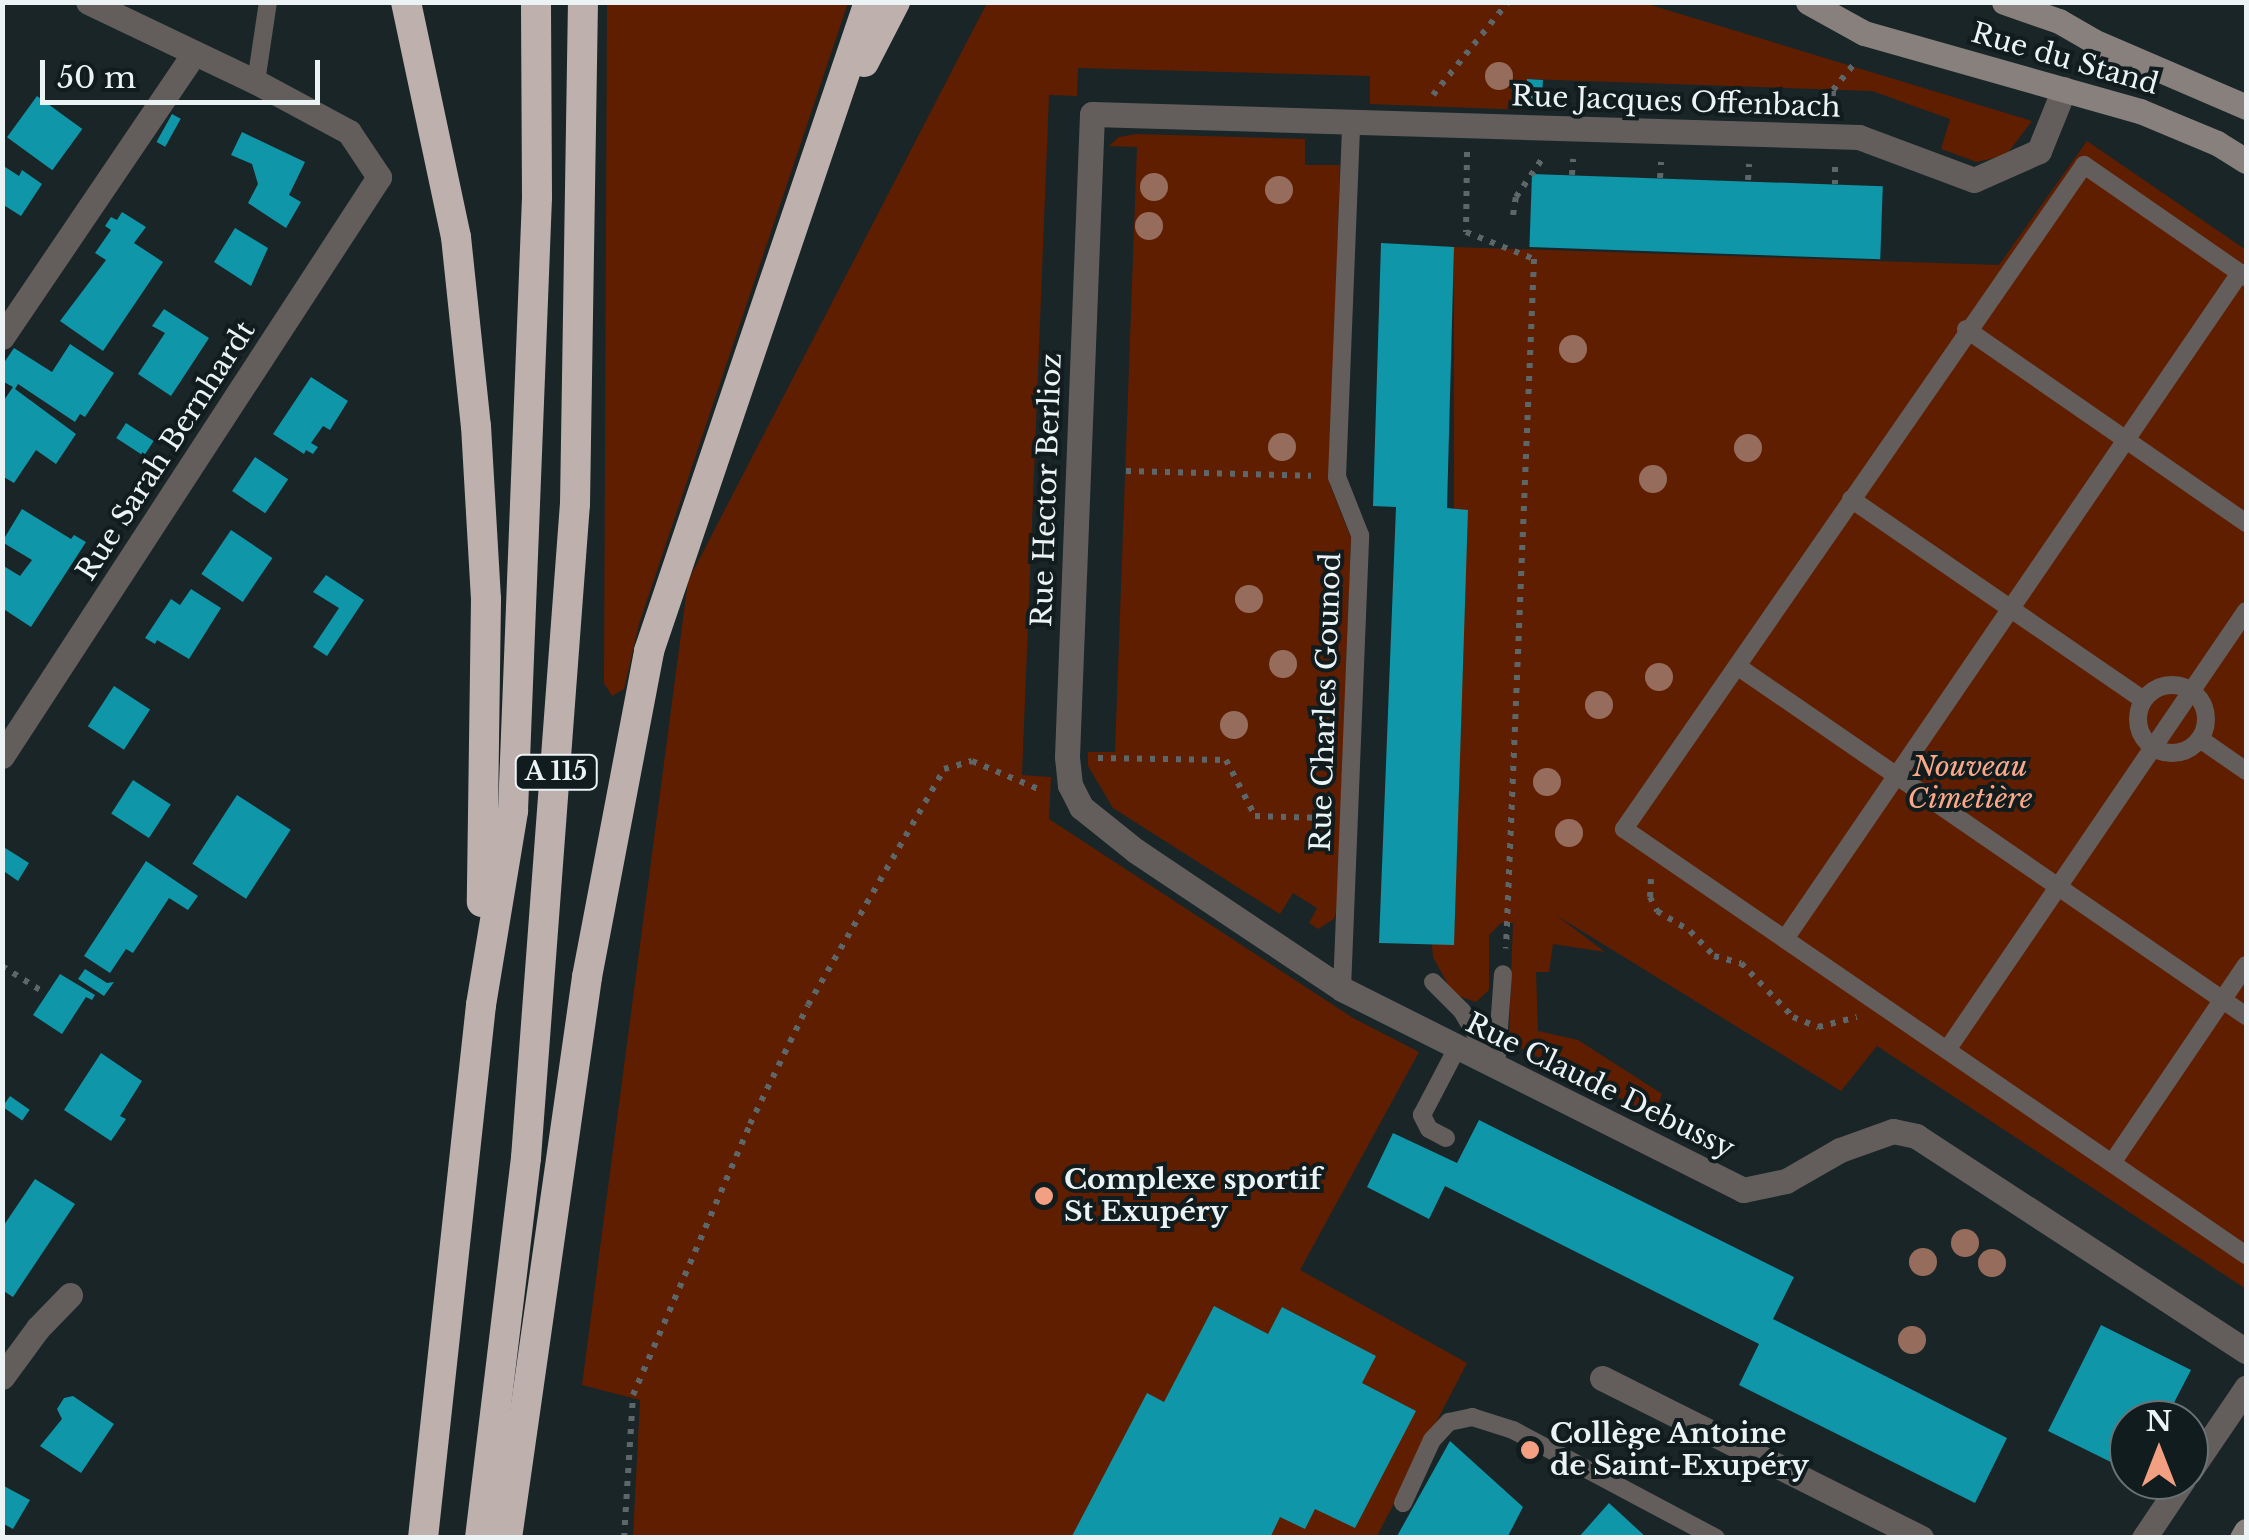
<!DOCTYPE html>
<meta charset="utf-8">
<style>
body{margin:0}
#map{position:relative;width:2249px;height:1540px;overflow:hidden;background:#1a2527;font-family:"Libre Baskerville",serif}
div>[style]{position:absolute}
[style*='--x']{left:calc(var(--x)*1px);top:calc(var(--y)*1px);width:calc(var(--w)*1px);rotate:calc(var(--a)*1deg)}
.green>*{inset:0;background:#601e00}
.building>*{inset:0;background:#0f96a8;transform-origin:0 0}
.path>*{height:6px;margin-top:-3px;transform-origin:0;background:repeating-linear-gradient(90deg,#5d6769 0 5px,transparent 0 13px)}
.lane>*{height:18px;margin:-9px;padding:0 9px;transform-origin:9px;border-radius:9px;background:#635e5c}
.lane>.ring{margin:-9px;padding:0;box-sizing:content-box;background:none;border:18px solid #635e5c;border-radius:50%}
.street>*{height:25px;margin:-12.5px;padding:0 12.5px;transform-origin:12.5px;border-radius:12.5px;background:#635e5c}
.secondary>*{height:25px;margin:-12.5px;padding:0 12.5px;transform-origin:12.5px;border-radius:12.5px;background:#88807d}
.highway>*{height:30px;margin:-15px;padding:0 15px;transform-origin:15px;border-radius:15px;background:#beb1ad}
.trees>*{width:28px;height:28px;margin:-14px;border-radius:50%;background:#966d5d}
.dots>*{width:28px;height:28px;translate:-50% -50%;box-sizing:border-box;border:5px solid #111c1e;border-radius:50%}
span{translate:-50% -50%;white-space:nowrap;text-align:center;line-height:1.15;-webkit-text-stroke:8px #111c1e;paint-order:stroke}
.shield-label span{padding:2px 8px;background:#111c1e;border:2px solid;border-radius:8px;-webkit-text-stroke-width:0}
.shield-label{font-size:25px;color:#ecf3f5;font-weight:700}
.street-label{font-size:28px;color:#ecf3f5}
.park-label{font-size:28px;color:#fba889;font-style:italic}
.poi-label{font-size:28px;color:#ecf3f5;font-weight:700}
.left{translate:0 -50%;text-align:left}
.frame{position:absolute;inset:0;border:5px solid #ecf3f5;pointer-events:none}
.north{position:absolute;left:2109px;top:1400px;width:100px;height:100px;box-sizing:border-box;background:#111c1e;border:2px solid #697274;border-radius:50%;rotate:0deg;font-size:28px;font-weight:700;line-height:40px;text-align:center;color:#ecf3f5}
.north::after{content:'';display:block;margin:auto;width:35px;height:45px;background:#f2a081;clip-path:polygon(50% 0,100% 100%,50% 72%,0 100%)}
.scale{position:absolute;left:40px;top:60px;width:280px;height:45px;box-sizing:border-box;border:5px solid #ecf3f5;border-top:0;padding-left:12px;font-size:30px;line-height:35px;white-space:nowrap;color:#ecf3f5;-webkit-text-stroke:8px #111c1e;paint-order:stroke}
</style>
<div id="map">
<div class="green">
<i style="clip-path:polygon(607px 3px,848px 3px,639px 624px,624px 689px,612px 696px,604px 683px)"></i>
<i style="clip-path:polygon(987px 3px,1644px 3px,2032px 121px,2006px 155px,1977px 162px,1941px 149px,1950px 119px,1872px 91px,1528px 79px,1527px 110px,1370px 104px,1370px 76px,1078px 68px,1077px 96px,1049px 95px,1022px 775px,1051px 777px,1049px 819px,1353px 1018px,1419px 1052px,1300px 1270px,1467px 1363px,1376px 1538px,633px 1537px,640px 1400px,582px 1385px,688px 581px)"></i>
<i style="clip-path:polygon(1137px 134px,1305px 139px,1305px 165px,1340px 165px,1330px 485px,1351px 538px,1337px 907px,1334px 919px,1318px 929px,1309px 923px,1317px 908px,1293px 893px,1280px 914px,1113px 808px,1088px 766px,1088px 752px,1115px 752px,1137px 147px,1109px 146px,1119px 137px)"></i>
<i style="clip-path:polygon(2087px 141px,2246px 250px,2246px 1289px,1877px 1046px,1841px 1091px,1556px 915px,1605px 952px,1553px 944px,1549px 972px,1536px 972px,1538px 1031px,1578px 1040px,1662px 1094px,1654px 1115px,1514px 1045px,1509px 1034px,1513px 923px,1501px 923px,1489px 935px,1489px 990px,1476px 1002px,1453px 994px,1433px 957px,1432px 944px,1454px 919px,1454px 247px,1999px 265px)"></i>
</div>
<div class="building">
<i style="left:1527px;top:79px;width:16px;height:29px;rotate:4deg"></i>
<i style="left:37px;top:96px;width:56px;height:51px;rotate:36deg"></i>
<i style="left:172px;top:114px;width:10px;height:32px;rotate:29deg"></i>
<i style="clip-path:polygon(242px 132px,305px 162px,289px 195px,301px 202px,286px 228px,248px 203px,258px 184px,252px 164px,231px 155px)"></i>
<i style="clip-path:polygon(2px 165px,19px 176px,22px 170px,42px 184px,21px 216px,2px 204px)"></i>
<i style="left:1532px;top:174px;width:351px;height:73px;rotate:2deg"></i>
<i style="clip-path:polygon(122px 212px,146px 227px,134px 243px,163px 262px,103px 351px,60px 321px,106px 260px,95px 253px,111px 230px,105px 226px,111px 217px,117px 220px)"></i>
<i style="clip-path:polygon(235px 228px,268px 248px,251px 286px,214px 262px)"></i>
<i style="clip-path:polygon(1381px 243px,1454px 247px,1447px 508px,1468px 510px,1454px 945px,1379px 943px,1396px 507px,1373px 506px)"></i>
<i style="clip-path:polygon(164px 309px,209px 338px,171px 396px,138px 374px,165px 333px,152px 326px)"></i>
<i style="clip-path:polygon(70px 344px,114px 373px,85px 417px,80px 414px,75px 422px,18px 384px,15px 389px,76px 434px,56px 464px,36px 450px,14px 483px,2px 476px,2px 403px,13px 387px,2px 381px,3px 364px,14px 348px,52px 372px)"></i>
<i style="clip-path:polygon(311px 377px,348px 401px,330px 430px,323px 426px,311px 443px,318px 447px,313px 454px,306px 450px,304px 454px,273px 434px)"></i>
<i style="left:126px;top:423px;width:33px;height:18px;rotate:33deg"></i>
<i style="left:255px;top:457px;width:40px;height:41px;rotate:34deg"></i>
<i style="clip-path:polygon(22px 509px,71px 539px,74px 535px,86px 542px,31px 627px,2px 608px,2px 565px,20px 576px,32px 560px,2px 542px)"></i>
<i style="left:231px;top:530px;width:50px;height:53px;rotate:34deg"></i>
<i style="clip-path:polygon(326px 575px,364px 600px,327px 656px,313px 647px,339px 608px,313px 592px)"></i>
<i style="clip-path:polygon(191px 589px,221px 608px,189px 659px,157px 640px,155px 644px,145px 638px,171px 599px,180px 605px)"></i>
<i style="left:114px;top:686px;width:43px;height:48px;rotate:33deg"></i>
<i style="left:133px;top:780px;width:45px;height:40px;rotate:33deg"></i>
<i style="left:237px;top:795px;width:64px;height:82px;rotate:33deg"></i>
<i style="clip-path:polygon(2px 846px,29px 863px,18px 881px,2px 870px)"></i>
<i style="clip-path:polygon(146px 861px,198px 896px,188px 910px,169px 898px,133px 953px,126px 949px,110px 973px,84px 956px)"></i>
<i style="clip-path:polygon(85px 969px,107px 983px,114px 982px,104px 996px,78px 979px)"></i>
<i style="clip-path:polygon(60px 974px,95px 995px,92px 1000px,86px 997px,62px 1034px,33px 1015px)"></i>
<i style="clip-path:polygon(101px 1053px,142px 1081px,120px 1116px,126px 1119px,111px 1141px,64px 1110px)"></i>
<i style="left:10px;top:1096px;width:24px;height:13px;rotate:35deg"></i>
<i style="clip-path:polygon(1479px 1120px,1794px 1277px,1773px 1319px,2007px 1438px,1975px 1503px,1739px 1385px,1759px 1344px,1445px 1186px,1429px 1219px,1367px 1187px,1393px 1133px,1457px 1163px)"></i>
<i style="clip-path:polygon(35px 1179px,75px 1204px,13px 1297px,2px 1290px,2px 1228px)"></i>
<i style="clip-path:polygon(1214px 1306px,1268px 1334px,1282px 1307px,1376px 1356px,1362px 1383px,1416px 1411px,1355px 1528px,1315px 1509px,1305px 1529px,1280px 1517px,1270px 1538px,1071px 1538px,1147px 1393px,1164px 1402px)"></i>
<i style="clip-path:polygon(2101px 1325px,2191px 1370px,2165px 1420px,2129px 1420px,2129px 1471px,2048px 1431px)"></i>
<i style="clip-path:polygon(73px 1396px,114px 1424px,81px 1473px,40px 1446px,62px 1419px,57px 1409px,64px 1398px)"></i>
<i style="clip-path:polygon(1450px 1441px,1523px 1507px,1507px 1538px,1396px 1538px)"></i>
<i style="clip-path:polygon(2px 1485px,30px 1500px,13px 1529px,2px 1523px)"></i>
<i style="clip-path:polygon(1609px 1503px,1647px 1538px,1578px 1538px)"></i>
</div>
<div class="path">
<i style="--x:1433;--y:95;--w:119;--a:-51.1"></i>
<i style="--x:1832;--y:109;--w:19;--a:-87"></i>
<i style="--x:1833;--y:90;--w:38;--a:-51"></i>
<i style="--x:1467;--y:152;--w:80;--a:90.7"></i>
<i style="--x:1466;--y:232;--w:73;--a:21.7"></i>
<i style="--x:1534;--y:259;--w:690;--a:92.33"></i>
<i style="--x:1835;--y:167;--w:17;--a:90"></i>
<i style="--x:1572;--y:175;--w:16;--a:-86"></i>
<i style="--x:1660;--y:178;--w:16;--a:-86"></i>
<i style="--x:1748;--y:180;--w:16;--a:-86"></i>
<i style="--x:1513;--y:215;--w:18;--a:-81"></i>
<i style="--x:1516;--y:197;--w:46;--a:-55.6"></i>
<i style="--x:1126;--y:471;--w:185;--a:1.5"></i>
<i style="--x:1098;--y:758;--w:128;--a:0.9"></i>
<i style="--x:1226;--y:760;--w:63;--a:62.6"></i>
<i style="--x:1255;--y:816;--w:71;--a:1.6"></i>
<i style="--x:1651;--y:879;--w:18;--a:93"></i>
<i style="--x:1650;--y:897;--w:16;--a:63"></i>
<i style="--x:1657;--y:911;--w:39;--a:31"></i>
<i style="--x:1690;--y:931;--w:35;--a:46"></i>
<i style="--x:1714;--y:956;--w:28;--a:15"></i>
<i style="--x:1741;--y:963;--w:75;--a:46.1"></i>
<i style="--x:1793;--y:1017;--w:27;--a:22"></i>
<i style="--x:1818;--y:1027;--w:40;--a:-14.4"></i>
<i style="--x:2;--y:966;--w:45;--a:32.3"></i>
<i style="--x:624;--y:1538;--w:143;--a:-86.4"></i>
<i style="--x:633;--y:1395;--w:295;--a:-66.6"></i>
<i style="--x:750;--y:1124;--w:132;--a:-64"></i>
<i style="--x:808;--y:1005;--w:272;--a:-60"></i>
<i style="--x:944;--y:769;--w:29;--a:-16"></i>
<i style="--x:972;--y:761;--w:77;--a:22.9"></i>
</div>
<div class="lane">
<i style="--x:256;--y:82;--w:81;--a:-81.5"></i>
<i style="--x:2246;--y:277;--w:197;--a:-145.3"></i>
<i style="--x:2084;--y:165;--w:808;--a:124.71"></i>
<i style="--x:1624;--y:829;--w:754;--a:34.41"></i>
<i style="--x:1966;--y:329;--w:341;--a:34.7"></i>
<i style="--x:1851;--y:499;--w:354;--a:34.5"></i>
<i style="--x:1737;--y:666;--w:618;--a:34.51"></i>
<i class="ring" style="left:2138px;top:685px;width:50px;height:50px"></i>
<i style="--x:2200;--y:739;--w:56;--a:34.8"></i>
<i style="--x:1785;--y:939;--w:807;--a:-55.66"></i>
<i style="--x:1433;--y:982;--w:41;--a:45"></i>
<i style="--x:1462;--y:1011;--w:59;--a:59.5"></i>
<i style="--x:1342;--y:989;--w:454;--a:-87.7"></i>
<i style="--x:1360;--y:535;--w:62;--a:-111.6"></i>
<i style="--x:1337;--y:477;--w:355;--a:-87.7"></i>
<i style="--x:1947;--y:1050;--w:531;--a:-55.74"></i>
<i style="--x:1496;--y:1069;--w:95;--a:-85.8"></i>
<i style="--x:1446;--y:1138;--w:19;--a:-152"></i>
<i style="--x:1429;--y:1129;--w:16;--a:-117"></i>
<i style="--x:1422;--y:1115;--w:76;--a:-62.4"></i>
<i style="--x:2112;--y:1163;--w:239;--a:-55.9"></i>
<i style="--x:1403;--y:1503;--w:69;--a:-65.3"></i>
<i style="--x:1432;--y:1440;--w:25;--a:-47"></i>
<i style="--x:1449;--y:1422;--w:24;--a:-12"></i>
<i style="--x:1472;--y:1417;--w:43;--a:17.6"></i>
<i style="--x:1513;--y:1430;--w:230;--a:28"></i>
</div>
<div class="street">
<i style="--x:2064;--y:89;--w:67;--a:112"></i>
<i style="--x:2039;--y:151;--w:71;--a:156"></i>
<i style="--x:1974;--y:180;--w:123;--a:-159.5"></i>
<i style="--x:1859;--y:137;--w:767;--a:-178.28"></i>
<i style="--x:1092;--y:114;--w:643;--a:92.23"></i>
<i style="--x:1067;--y:757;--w:28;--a:84"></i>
<i style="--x:1070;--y:785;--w:25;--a:63"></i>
<i style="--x:1081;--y:807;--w:70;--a:38.7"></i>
<i style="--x:1136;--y:851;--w:248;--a:33.8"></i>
<i style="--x:1342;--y:989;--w:449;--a:26.6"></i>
<i style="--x:1743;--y:1190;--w:44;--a:-11.8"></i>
<i style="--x:1786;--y:1181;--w:62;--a:-29.9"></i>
<i style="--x:1840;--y:1150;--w:56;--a:-19.7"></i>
<i style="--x:1893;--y:1131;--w:24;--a:12"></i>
<i style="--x:1916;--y:1136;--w:394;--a:33.1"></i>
<i style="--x:2;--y:337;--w:343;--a:-55.9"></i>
<i style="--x:2;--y:756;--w:691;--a:-56.93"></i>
<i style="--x:379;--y:177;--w:54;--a:-123.7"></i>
<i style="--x:349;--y:132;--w:106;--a:-151.7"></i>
<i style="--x:256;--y:82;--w:186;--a:-154.5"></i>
<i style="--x:2;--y:1377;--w:61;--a:-53.7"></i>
<i style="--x:38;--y:1328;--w:46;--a:-45.9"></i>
<i style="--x:1602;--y:1378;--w:357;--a:26.6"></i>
<i style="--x:2189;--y:1472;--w:102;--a:-55.8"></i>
<i style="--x:2144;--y:1538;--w:70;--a:-56.1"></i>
</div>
<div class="secondary">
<i style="--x:1808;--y:2;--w:64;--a:29"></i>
<i style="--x:1864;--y:33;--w:287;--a:15.8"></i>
<i style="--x:2140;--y:111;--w:83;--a:22.6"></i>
<i style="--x:2217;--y:143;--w:34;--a:32"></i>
<i style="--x:2004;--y:2;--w:58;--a:19.1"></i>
<i style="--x:2059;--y:21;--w:39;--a:30"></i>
<i style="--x:2093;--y:41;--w:167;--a:23.3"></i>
<i style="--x:2242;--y:1538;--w:8;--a:-60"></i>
</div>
<div class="highway">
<i style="--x:406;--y:2;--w:240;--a:78"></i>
<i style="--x:456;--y:237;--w:190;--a:84"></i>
<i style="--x:476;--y:426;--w:173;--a:86.7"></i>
<i style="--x:486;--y:599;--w:303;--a:90.8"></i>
<i style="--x:864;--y:62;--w:68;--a:-62.7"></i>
<i style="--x:423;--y:1538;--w:536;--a:-83.79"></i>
<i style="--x:481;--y:1005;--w:197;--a:-80.6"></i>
<i style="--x:513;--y:811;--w:614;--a:-87.76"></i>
<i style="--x:537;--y:197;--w:195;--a:-90.3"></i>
<i style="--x:480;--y:1538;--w:383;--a:-83.1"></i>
<i style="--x:526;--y:1158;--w:656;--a:-85.72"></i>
<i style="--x:575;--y:504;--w:502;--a:-89.09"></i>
<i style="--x:507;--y:1538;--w:567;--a:-81.88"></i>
<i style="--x:587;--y:977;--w:332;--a:-79.2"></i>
<i style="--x:649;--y:651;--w:685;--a:-71.27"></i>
</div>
<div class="trees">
<i style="left:1499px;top:76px"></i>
<i style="left:1154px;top:187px"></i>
<i style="left:1279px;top:190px"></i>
<i style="left:1149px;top:226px"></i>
<i style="left:1573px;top:349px"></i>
<i style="left:1282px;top:447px"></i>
<i style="left:1748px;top:448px"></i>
<i style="left:1653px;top:479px"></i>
<i style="left:1249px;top:599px"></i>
<i style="left:1283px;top:664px"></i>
<i style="left:1659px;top:677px"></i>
<i style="left:1599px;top:705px"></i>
<i style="left:1234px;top:725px"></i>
<i style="left:1547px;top:782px"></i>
<i style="left:1569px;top:833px"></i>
<i style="left:1965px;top:1243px"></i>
<i style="left:1923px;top:1262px"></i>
<i style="left:1992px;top:1263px"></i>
<i style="left:1912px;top:1340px"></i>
</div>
<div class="dots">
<i style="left:1044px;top:1196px;background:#f2a081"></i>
<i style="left:1530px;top:1450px;background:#f2a081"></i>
</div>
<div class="shield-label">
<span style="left:556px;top:772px">A 115</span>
</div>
<div class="street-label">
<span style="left:2065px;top:59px;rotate:16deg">Rue du Stand</span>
<span style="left:1676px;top:102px;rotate:2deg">Rue Jacques Offenbach</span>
<span style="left:166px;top:451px;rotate:-57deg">Rue Sarah Bernhardt</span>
<span style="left:1047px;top:490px;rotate:-88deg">Rue Hector Berlioz</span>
<span style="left:1326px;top:702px;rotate:-88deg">Rue Charles Gounod</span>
<span style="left:1600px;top:1086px;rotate:26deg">Rue Claude Debussy</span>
</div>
<div class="park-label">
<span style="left:1970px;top:783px">Nouveau<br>Cimetière</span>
</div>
<div class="poi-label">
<span class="left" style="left:1064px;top:1196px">Complexe sportif<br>St Exupéry</span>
<span class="left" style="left:1550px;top:1450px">Collège Antoine<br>de Saint-Exupéry</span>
</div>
<div class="frame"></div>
<div class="north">N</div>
<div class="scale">50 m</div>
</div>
